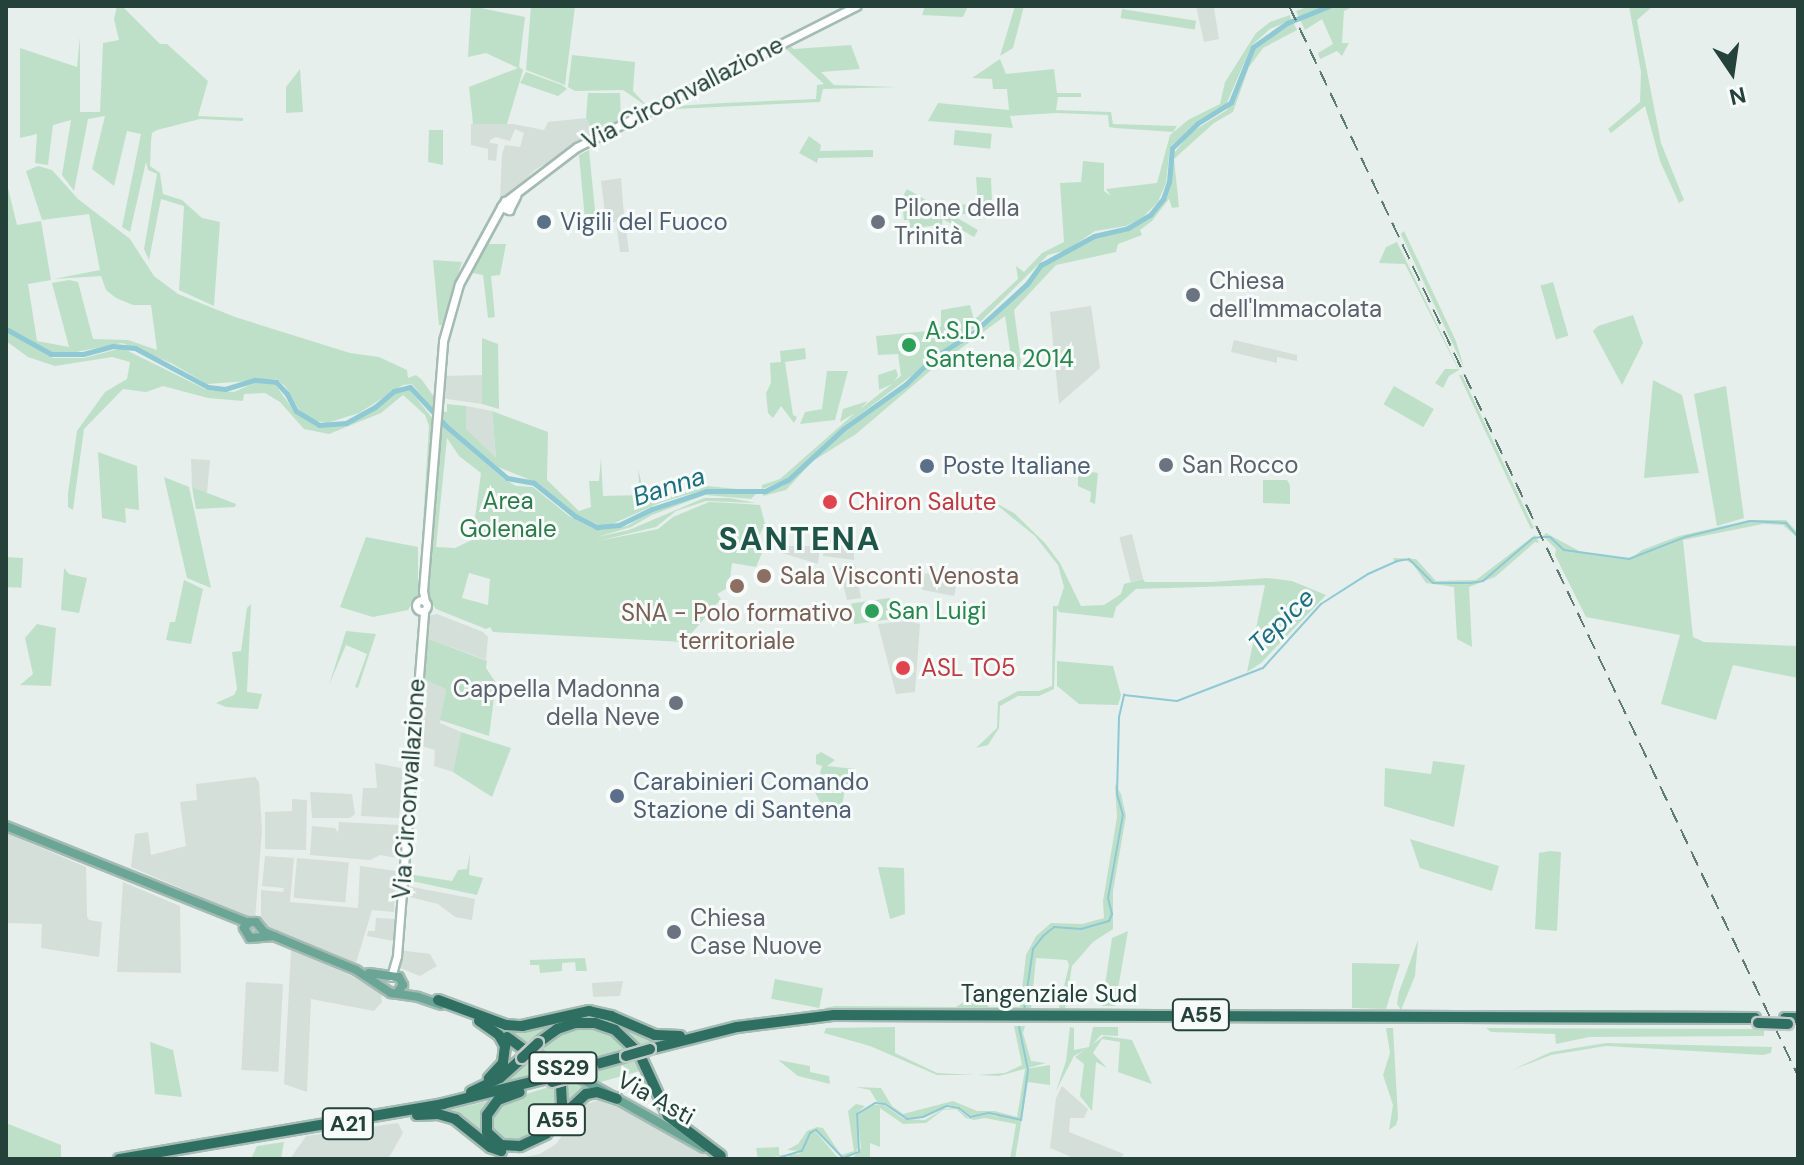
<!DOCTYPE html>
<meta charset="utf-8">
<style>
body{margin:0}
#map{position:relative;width:1804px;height:1165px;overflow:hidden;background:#e6efeb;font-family:"DM Sans",sans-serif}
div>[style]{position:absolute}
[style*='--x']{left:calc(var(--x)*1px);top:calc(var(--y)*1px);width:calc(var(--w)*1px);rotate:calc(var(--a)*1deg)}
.built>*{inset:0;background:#d4dfda;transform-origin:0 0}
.green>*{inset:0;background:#bfe0c8;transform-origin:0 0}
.stream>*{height:2px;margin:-1px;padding:0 1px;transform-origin:1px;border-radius:1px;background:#8ec9d4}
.river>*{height:5px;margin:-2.5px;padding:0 2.5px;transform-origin:2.5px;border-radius:2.5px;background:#8ec9d4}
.roads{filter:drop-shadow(2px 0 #a4bbb3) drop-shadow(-2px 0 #a4bbb3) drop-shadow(0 2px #a4bbb3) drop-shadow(0 -2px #a4bbb3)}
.secondary>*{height:7px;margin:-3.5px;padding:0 3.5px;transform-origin:3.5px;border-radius:3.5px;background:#fff}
.secondary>.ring{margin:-3.5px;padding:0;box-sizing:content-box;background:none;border:7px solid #fff;border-radius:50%}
.primary>*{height:8px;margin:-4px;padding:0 4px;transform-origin:4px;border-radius:4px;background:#6aa596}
.motorway>*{height:10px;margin:-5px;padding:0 5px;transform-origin:5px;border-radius:5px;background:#2f6f62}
.rail>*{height:2px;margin-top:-1px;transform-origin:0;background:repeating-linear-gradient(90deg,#5f7d75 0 16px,transparent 0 24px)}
.bridges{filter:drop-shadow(2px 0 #c2cac8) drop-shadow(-2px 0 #c2cac8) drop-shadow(0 2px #c2cac8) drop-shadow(0 -2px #c2cac8)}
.motorway-bridge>*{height:10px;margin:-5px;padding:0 5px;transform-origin:5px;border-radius:5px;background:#2f6f62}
.dots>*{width:22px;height:22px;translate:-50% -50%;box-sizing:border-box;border:4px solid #f7fbf9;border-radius:50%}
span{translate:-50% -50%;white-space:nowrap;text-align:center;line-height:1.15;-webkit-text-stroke:6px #f7fbf9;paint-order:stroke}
.shield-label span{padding:2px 6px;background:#f7fbf9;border:2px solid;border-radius:6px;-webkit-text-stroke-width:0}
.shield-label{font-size:22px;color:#24423a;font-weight:700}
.street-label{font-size:24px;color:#24423a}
.worship-label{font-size:24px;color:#5b616d}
.left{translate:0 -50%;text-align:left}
.right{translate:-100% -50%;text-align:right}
.service-label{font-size:24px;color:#4e5e75}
.leisure-label{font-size:24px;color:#27864d}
.park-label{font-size:24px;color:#2d7a4b}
.health-label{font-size:24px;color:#be3a42}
.education-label{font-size:24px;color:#785e54}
.water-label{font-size:26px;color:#1c6f80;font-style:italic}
.district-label{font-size:32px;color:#1f5548;font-weight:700;letter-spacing:2px}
.frame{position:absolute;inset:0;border:8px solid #24423a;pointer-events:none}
.north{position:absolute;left:1692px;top:32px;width:80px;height:80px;-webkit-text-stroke:6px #f7fbf9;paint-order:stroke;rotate:167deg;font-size:22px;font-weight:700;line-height:32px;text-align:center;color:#24423a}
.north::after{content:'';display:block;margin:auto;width:28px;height:36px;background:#24423a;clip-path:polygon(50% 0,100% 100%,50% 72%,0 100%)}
</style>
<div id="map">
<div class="built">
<i style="clip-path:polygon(1196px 6px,1220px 6px,1214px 8px,1219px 39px,1204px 42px)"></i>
<i style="clip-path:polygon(586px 118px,594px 134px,535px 170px,506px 198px,500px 199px,502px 154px,505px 145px,520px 147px,524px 133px,515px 129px,510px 141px,496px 137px,490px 140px,490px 143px,498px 144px,496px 161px,488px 160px,488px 149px,471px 145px,471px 124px,513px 124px,544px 130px,548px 122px)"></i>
<i style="clip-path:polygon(621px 178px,623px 205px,629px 252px,620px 252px,616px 222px,606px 222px,601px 181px)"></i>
<i style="clip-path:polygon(1091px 306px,1100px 368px,1059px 404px,1050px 312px)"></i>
<i style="clip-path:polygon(1234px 340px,1297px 355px,1297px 361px,1277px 357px,1277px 363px,1231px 352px)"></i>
<i style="clip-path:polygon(482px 375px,482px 404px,440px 398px,441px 376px)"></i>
<i style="clip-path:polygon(466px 406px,492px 411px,496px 459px,466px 429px)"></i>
<i style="clip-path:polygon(191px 459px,210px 460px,207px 493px,192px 487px)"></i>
<i style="left:1132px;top:534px;width:46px;height:13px;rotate:76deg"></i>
<i style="clip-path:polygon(825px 540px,854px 540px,854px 560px,823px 556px)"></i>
<i style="clip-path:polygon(781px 546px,820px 546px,818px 564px,782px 553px)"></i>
<i style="clip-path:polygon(855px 564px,861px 598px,847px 600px,839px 568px)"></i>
<i style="left:925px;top:573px;width:33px;height:17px;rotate:11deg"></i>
<i style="clip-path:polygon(437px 614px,483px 632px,488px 637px,486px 660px,424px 637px,426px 616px)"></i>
<i style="clip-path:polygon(908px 621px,920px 624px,915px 692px,896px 694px,878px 624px)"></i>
<i style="clip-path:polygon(421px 678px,446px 688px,440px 723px,461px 732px,453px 772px,434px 766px,435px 750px,415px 744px,415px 731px,420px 732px,422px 718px,418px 715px)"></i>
<i style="clip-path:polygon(375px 763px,401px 768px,403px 772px,399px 818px,361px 816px,363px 788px,377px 788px)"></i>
<i style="clip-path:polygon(255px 777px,259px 782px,262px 830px,255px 920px,131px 867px,135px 834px,148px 832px,151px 855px,186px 846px,180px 802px,197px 800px,196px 784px)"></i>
<i style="clip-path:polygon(310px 792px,352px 794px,355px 814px,350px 818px,312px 818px)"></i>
<i style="clip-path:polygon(292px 799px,307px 800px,306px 850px,265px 849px,265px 812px,292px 811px)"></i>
<i style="clip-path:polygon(339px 822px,400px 825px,397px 858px,380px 855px,370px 860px,310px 855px,312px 826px,335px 828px,338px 833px)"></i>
<i style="clip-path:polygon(6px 833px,86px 867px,87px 916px,89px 920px,102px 922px,99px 957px,41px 948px,42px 924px,7px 923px)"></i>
<i style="clip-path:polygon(265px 856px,294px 858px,290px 902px,358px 908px,360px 866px,396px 871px,394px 912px,372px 910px,356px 963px,261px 924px,261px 890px,283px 892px,284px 888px,262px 886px)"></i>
<i style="left:297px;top:858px;width:52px;height:40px;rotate:5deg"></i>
<i style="clip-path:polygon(123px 882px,180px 906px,181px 973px,117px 972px)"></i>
<i style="clip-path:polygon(407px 886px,475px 899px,472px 920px,455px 917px,438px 904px,410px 897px)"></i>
<i style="clip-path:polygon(376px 918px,395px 919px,393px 941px,367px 936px,368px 931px,375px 931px)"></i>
<i style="clip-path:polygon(291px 950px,352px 976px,381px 994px,382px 1002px,374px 1011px,311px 999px,307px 1092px,284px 1084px)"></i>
<i style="clip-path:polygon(399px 950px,430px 954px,437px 966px,420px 976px,400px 968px)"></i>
<i style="clip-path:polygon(623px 981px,620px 996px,593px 997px,592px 983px)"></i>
<i style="left:246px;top:982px;width:37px;height:88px;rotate:3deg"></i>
<i style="clip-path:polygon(1062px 1086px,1088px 1109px,1084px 1118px,1070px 1118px,1069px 1132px,1124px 1154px,1121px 1159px,1076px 1159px,1050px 1148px,1056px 1098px)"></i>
<i style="clip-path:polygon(598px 1100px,613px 1106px,618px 1101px,720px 1159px,513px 1159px,540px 1154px,556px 1144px,584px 1105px)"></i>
<i style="clip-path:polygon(398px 1123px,403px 1133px,388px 1159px,290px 1159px,306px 1136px)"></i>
</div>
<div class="green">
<i style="clip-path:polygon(117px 6px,122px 6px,160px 44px,167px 44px,208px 81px,198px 116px,243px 118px,243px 121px,200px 119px,157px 130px,152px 133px,151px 141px,150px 166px,160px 173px,163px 194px,182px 200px,202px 218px,220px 222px,214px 306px,179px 290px,184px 206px,161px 199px,149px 260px,144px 249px,157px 174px,148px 170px,146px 162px,130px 232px,122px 227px,141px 134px,127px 131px,114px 186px,92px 169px,105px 116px,88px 119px,74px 191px,62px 175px,71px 120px,53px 125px,48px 165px,35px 163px,37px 134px,20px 138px,20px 48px,77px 67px,80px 37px,80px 112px,100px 112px,103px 43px,119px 40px,114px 19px)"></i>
<i style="clip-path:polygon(471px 6px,525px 17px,519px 67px,523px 70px,507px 124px,473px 124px,469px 87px,518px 68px,486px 53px,468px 57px)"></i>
<i style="clip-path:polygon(531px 6px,575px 6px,565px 85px,526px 70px)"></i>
<i style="clip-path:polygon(925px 6px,968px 6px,963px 17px,922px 15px)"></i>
<i style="clip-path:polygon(1015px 6px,1024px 6px,1013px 48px,1000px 56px)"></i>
<i style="clip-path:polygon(1310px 6px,1354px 6px,1344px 11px,1342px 43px,1349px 43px,1342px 56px,1337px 51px,1320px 59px,1318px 53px,1333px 44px,1322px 19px,1305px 30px,1296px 11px)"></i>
<i style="clip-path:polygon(1629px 6px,1653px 6px,1637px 20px,1661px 143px,1684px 200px,1679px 203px,1660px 161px,1645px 106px,1611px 133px,1608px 129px,1640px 102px,1641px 72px)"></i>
<i style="left:1122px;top:9px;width:75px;height:9px;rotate:9deg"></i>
<i style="clip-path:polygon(1290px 15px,1291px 20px,1270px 29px,1252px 45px,1225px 107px,1198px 121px,1170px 147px,1166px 183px,1158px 202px,1142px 218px,1126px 226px,1095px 231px,1067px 250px,1048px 255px,971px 331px,843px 427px,786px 480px,762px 489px,762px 485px,780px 479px,855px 413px,840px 422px,843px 409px,868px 401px,859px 410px,892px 384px,879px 390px,878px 375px,896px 369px,898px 376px,894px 381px,901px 376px,898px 354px,878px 355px,876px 336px,937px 330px,941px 326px,941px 310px,970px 305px,974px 320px,1018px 279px,1016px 266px,1024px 272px,1042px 253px,1064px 242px,1060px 183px,1081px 182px,1083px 161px,1104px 163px,1104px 191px,1111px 196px,1106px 189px,1157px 183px,1170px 135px,1188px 120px,1220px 104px,1225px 82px,1256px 33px,1270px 22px)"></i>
<i style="clip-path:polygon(1293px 22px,1297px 30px,1263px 48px,1249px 67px,1233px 112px,1214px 123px,1174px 159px,1179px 207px,1172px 208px,1169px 199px,1152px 221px,1140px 230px,1142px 235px,1118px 244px,1116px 252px,1056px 265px,1014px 310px,1022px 369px,1013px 370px,1005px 316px,930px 371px,856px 434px,813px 461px,786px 490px,763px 496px,763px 493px,783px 486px,841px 432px,980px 328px,1039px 269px,1087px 240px,1130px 230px,1156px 211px,1170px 184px,1171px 157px,1190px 133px,1227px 110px,1253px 49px,1267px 36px)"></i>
<i style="clip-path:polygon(787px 44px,794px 49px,851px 45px,860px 69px,821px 72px,834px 85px,898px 87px,823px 89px,820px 102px,675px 109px,675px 106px,724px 103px,816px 99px,817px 85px,824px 84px,783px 46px)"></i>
<i style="clip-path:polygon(572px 55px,635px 62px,633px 91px,648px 107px,623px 90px,575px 91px,568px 87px)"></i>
<i style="clip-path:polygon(1000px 59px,1006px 74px,1054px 69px,1057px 93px,1081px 93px,1081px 97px,1058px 97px,1056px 110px,1111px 112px,1113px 124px,1177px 126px,1173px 132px,1115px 128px,1109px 127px,1108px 115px,1057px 113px,1010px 116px,1013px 128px,928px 121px,938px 103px,1009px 110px,1007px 89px,993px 89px,992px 79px,972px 78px)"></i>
<i style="clip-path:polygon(300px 69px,303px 112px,286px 113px,286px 87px)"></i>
<i style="clip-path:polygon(526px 72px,562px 85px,567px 89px,558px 96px,520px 83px)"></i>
<i style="clip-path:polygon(588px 93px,620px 93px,621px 120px,594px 134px,586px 118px)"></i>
<i style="clip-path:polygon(429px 130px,443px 130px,443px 165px,428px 162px)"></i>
<i style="left:955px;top:130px;width:37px;height:15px;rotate:6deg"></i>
<i style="clip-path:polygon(809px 136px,821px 145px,820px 151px,873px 150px,873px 157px,818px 158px,817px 163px,799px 153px)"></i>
<i style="clip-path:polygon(589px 150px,597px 231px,591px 232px,586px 231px,579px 155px)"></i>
<i style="clip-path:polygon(38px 166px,52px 170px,78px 199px,130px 239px,154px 276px,178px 294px,235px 317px,350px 353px,379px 357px,407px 370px,408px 378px,416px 375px,422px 380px,434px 397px,433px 409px,412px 384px,403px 385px,359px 413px,327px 423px,312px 420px,300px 411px,285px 386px,276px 379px,207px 384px,171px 363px,122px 343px,66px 354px,53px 353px,26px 340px,6px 327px,6px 180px,17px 225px,41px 221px,51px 280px,28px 284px,37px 341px,69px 347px,52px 283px,69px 280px,78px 282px,93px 339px,128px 340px,157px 350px,151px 305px,133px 305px,116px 298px,106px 290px,101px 276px,54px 279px,100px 270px,89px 214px,42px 220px,26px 171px)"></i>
<i style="clip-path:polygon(976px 177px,991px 178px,992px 202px,985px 202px,986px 218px,979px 220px)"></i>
<i style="clip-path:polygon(970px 204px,971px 213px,943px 217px,942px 225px,910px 228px,909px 220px,904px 220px,903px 211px)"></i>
<i style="left:978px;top:230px;width:8px;height:82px;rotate:120deg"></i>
<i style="clip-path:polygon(1404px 231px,1456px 341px,1464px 368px,1401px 234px)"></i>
<i style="clip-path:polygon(483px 241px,489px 244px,506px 244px,500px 275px,491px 276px,495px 317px,488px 318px,483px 275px,467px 272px)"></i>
<i style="clip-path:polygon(1397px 242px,1459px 370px,1449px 376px,1443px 388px,1435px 383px,1445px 369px,1458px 369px,1405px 264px,1379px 263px,1386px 247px)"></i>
<i style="clip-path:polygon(433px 260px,462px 262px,442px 325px,439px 325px)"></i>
<i style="left:1553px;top:282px;width:56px;height:13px;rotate:74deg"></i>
<i style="clip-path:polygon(1633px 315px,1643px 343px,1622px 385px,1593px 331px,1598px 326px)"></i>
<i style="clip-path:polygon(6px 332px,53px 358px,84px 358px,122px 348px,207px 390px,234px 392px,256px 382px,274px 383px,295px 412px,322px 426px,347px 424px,377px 408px,395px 392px,409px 389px,433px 419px,424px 543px,422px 539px,429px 426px,425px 415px,403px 395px,381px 413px,329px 434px,304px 429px,280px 402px,265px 393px,244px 394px,243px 401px,208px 398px,163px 386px,146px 392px,123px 389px,84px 429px,73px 510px,68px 507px,68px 493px,77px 431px,105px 392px,127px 379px,130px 362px,112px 357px,55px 366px,28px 357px,6px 341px)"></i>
<i style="clip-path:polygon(482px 338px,498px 344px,499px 409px,482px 404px)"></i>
<i style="clip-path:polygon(805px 348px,806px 359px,785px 362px,793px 415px,797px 417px,794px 423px,781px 406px,773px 418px,768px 413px,766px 393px,771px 383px,770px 363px,781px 362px,780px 351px)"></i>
<i style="clip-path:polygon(827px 371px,848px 371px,835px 420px,800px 424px,805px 412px,822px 409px)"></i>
<i style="clip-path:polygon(1459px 375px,1462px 375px,1534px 528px,1531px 529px)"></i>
<i style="clip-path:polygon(1653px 380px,1682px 395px,1699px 473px,1644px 478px)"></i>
<i style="left:1394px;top:386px;width:46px;height:21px;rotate:30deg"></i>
<i style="clip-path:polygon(1726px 386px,1744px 518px,1717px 526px,1694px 394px)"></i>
<i style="clip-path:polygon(447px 404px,466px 406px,466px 429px,496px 458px,492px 411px,548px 432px,547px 480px,579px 511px,591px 507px,589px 481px,599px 481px,601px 458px,603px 496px,640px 495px,638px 469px,646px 500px,665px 492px,667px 497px,673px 496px,707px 486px,757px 491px,697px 492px,662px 502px,610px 525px,599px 525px,573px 513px,538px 483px,498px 467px,439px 417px,438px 411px,447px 412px)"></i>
<i style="clip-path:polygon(evenodd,438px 422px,504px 479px,516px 486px,533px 487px,569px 516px,595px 529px,627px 526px,656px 509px,702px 494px,757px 493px,751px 499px,705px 495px,652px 515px,631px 527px,597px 537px,629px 530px,704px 498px,730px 498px,756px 503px,706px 501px,676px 511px,656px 527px,598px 541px,658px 529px,673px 517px,709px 502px,731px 503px,760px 505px,765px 524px,753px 548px,756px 553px,762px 553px,756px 567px,732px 563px,729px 587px,717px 594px,721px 599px,684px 642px,493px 632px,490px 627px,486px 629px,436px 609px,426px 597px,426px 583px,438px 422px,447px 438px,459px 456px,481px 473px,472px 540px,455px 548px,436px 547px,447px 438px,438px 422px,469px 573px,490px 579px,488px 605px,462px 598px,469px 573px)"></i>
<i style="clip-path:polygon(98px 452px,137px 466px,139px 510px,125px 508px,126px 523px,102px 518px)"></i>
<i style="clip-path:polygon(1078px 470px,1098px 473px,1095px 504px,1090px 502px,1091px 492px,1078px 486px)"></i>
<i style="clip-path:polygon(164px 477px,189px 487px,211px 588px,187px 578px)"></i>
<i style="clip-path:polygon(1263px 480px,1287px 480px,1290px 485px,1290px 504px,1263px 503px)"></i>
<i style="clip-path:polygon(192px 487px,236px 504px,235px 507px,196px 509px)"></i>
<i style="clip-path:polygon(992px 501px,1014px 513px,1045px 543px,1060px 563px,1081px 606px,1104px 605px,1121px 594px,1124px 584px,1143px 579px,1145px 582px,1211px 582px,1267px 578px,1292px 581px,1326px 595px,1261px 663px,1247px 672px,1265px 585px,1136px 589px,1116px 607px,1113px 618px,1059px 612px,1057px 608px,1054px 689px,1039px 696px,1018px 696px,1000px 706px,999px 728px,988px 745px,976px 748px,997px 728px,998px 702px,1018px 691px,1039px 691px,1052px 686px,1053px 606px,1058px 606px,1064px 587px,1058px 565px,1035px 536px)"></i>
<i style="clip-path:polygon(1750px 520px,1786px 520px,1798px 533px,1798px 538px,1783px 525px,1763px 524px,1683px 540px,1693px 637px,1704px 642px,1798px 646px,1798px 678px,1733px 665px,1716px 720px,1661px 704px,1680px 635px,1586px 617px,1555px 555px,1556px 549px,1543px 536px,1546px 533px,1581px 552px,1630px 559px,1642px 550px,1679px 536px)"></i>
<i style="clip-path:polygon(1535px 535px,1539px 543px,1535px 542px,1495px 577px,1469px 587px,1472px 647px,1457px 639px,1454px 587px,1426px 583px,1413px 564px,1405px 560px,1395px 563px,1393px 558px,1416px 559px,1436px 581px,1476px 580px)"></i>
<i style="clip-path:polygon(366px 537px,418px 547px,418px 595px,408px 610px,373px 617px,340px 607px)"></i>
<i style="left:6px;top:557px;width:17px;height:30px;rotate:3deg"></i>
<i style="clip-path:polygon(64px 568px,69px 574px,87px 578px,79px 613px,61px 610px)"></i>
<i style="clip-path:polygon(184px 580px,203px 589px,191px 644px,166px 640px,170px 622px,175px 622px)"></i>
<i style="left:890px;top:598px;width:21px;height:39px;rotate:82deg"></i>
<i style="clip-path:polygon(251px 604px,247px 692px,262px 694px,258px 709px,226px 707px,216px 703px,234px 695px,237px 689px,232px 652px,241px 651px,247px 608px)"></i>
<i style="clip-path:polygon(37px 624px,56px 628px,51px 686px,20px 685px,33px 674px,25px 638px)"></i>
<i style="clip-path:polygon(346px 631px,376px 634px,358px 688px,355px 687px,367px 654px,346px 645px,329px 685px)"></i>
<i style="clip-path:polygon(424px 637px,487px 661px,486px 668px,496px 683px,489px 736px,440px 720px,446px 689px,421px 678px)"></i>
<i style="clip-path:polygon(1057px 661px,1113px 666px,1121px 695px,1118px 705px,1079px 704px,1057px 686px)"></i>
<i style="clip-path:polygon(461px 732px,511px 748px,492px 797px,453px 772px)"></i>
<i style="clip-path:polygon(821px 752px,835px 760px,827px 766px,855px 769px,852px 785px,846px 784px,841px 811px,822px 806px,815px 792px,822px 766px,816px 764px,816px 755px)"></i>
<i style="clip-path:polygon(1433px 761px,1465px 765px,1454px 827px,1384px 806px,1385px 768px,1431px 774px)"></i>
<i style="clip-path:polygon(1115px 784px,1121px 794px,1126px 816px,1113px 891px,1113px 929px,1093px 942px,1072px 966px,1065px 1009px,1059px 1008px,1069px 965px,1067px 960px,1036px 958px,1031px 1009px,825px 1011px,824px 1008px,835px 1006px,956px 1007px,965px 1001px,982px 1000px,989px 1007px,1020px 1007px,1026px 955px,1036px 936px,1051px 923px,1082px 924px,1104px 918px,1103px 901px,1117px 817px)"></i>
<i style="clip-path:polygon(1410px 839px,1499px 866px,1492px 891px,1420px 868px)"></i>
<i style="clip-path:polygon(1550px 851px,1561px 852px,1557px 931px,1535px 929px,1539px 853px)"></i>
<i style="clip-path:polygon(470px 853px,469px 875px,483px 878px,477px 895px,407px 880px,408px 874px,452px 881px,458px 870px,467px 869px)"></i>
<i style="clip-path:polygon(878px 867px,904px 868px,905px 914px,890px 919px)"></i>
<i style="clip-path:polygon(1128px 931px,1115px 1006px,1102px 1006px,1112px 938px)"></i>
<i style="clip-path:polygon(1418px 940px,1415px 976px,1401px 1010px,1397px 1004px,1399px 992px)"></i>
<i style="clip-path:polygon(585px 958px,587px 971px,576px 971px,575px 962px,562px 963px,562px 971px,540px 973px,539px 965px,530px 965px,530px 960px)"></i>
<i style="clip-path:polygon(1352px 963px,1400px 964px,1386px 1009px,1352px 1008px)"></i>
<i style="left:775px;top:979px;width:49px;height:20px;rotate:11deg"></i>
<i style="clip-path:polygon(574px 1015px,596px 1015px,667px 1040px,638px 1047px,627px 1036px,580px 1021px,531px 1045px,496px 1026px,535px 1028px)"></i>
<i style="clip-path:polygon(585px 1024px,622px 1036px,644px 1070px,597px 1083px,535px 1048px,546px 1037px)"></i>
<i style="clip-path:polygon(1014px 1026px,1025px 1026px,1023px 1033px,1031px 1061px,1046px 1063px,999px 1076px,978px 1075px,1005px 1073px,1022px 1065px)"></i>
<i style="clip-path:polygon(895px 1027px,895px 1053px,937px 1073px,975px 1075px,937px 1075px,870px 1046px,824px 1033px,826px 1028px)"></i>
<i style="clip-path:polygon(1070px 1027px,1074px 1028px,1074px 1050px,1089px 1047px,1093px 1027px,1118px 1027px,1118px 1036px,1101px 1035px,1090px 1047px,1074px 1056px,1056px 1091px,1066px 1061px)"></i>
<i style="clip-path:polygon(1386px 1028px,1393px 1028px,1398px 1118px,1396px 1125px,1389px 1130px,1393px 1105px,1383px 1075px,1390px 1053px)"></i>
<i style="clip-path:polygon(1486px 1028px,1764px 1029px,1764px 1036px,1589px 1037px,1556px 1044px,1555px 1034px,1491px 1032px)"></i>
<i style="clip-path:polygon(1104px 1036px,1132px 1040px,1152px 1084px,1118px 1072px,1120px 1042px,1102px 1039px,1093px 1053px,1107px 1068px,1096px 1062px,1092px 1111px,1080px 1096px,1084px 1064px,1075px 1057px)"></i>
<i style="clip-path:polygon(150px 1042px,173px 1050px,182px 1097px,155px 1094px)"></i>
<i style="clip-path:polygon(1606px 1043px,1729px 1046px,1772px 1047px,1771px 1053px,1763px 1055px,1606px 1046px,1551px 1055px,1512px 1070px,1551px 1052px)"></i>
<i style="clip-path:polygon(527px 1055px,551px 1072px,561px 1099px,553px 1124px,524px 1143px,496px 1141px,487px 1122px,497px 1103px,552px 1086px,546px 1074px,472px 1094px)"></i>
<i style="clip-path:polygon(778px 1060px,810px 1066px,810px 1072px,829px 1076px,830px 1084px,798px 1076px)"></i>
<i style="clip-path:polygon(549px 1064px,596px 1090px,546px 1140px,533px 1147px,499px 1149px,484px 1140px,470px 1124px,440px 1112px,493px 1100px,485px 1110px,494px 1145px,544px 1138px,564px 1101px)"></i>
<i style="clip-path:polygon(1050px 1065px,1050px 1085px,1028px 1082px,1015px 1159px,1010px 1159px,1016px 1124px,985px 1118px,974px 1120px,966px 1118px,956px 1109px,943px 1110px,926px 1123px,903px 1124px,880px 1108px,880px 1147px,870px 1143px,870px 1159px,852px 1159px,861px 1148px,857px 1114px,871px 1105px,884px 1105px,904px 1119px,925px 1120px,943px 1109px,957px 1108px,969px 1118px,989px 1114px,998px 1117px,993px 1113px,970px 1116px,960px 1107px,947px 1105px,923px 1117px,907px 1118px,886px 1104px,877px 1102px,870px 1090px,856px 1087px,881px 1088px,892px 1106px,903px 1114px,953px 1101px,977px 1111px,995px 1111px,1017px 1117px,1025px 1069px)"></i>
<i style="clip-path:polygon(856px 1104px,865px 1106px,856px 1114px,859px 1143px,856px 1153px,843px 1157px,817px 1130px,809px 1133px,802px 1151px,787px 1150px,798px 1144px,807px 1131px,817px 1127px,823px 1128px,841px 1155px,854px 1151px,848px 1111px)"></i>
<i style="clip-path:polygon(6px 1123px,61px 1145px,61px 1159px,6px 1159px)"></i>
<i style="clip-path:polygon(816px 1132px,839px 1159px,792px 1159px,787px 1155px,758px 1159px,756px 1148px,779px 1147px,779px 1155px,799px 1154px,811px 1133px)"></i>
<i style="clip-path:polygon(284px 1142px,281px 1159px,251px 1159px,257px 1146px)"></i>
</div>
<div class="stream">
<i style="--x:1024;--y:1010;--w:62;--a:-81.6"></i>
<i style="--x:1033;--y:949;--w:16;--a:-52"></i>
<i style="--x:1043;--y:936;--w:14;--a:-39"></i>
<i style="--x:1054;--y:927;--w:27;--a:4"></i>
<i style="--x:1081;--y:929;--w:29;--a:-16"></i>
<i style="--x:1109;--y:921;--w:8;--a:-67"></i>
<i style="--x:1112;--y:914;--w:16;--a:-104"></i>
<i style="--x:1108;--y:898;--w:84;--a:-79.8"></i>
<i style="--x:1123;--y:815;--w:22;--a:-106"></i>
<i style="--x:1117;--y:794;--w:77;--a:-88.5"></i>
<i style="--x:1119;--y:717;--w:23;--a:-77"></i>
<i style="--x:1124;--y:695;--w:53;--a:6.5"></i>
<i style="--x:1177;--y:701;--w:92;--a:-21"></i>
<i style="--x:1263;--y:668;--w:86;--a:-47.8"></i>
<i style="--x:1321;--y:604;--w:56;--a:-32.6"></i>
<i style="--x:1368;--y:574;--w:32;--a:-24"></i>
<i style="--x:1397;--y:561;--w:12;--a:-9"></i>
<i style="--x:1409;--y:559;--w:34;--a:45"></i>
<i style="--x:1433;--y:583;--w:38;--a:0"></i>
<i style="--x:1471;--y:583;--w:12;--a:-9"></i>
<i style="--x:1483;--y:581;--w:66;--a:-40.7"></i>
<i style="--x:1533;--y:538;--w:9;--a:-6"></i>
<i style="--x:1542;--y:537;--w:8;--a:0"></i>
<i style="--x:1550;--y:537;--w:19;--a:43"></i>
<i style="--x:1564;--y:550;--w:66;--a:7.9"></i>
<i style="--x:1629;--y:559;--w:60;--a:-21.4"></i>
<i style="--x:1685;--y:537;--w:67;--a:-13.8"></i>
<i style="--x:1750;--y:521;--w:36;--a:3"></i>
<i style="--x:1786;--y:523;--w:18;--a:49"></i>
<i style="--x:775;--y:1159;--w:28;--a:-17"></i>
<i style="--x:802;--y:1151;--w:20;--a:-66"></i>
<i style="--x:810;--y:1133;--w:7;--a:-27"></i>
<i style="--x:816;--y:1130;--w:39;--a:46"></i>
<i style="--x:843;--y:1158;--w:17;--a:-21"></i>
<i style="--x:859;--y:1152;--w:38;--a:-93"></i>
<i style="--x:857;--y:1114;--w:21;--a:-31"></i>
<i style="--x:875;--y:1103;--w:10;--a:6"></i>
<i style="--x:885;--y:1104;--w:27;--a:34"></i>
<i style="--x:907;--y:1119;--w:16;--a:-7"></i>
<i style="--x:923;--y:1117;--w:26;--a:-25"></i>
<i style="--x:947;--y:1106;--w:12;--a:9"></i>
<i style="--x:959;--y:1108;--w:14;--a:39"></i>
<i style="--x:970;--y:1117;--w:19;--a:-12"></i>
<i style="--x:989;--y:1113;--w:33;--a:12"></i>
<i style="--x:1021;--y:1120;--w:50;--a:-82"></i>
<i style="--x:1028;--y:1070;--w:44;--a:-101.8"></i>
</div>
<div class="river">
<i style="--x:6;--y:329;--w:51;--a:29.1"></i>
<i style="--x:51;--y:354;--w:32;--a:0"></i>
<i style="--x:83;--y:354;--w:31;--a:-15"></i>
<i style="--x:113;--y:346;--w:22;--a:5"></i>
<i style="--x:135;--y:348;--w:83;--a:28.1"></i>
<i style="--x:208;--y:387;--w:17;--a:7"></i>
<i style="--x:225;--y:389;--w:31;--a:-17"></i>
<i style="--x:255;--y:380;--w:21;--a:5"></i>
<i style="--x:276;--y:382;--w:16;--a:47"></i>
<i style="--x:287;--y:394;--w:19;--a:62"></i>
<i style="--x:296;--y:411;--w:27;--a:31"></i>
<i style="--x:319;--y:425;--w:27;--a:-4"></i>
<i style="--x:346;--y:423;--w:33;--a:-29"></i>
<i style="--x:375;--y:407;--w:25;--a:-40"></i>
<i style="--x:394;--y:391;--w:16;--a:-14"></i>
<i style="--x:410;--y:387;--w:53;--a:47.3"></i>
<i style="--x:446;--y:426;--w:80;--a:40.4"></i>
<i style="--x:507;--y:478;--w:27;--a:10"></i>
<i style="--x:534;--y:483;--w:53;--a:38.8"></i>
<i style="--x:575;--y:516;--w:25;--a:27"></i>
<i style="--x:597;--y:527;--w:22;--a:-5"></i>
<i style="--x:619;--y:525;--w:37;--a:-26"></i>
<i style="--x:652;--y:509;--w:57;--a:-18.4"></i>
<i style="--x:706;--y:491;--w:59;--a:0"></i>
<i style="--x:765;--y:491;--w:25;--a:-26"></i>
<i style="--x:788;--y:480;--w:75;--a:-42.8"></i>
<i style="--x:843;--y:429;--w:77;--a:-35.5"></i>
<i style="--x:906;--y:384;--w:37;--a:-44"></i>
<i style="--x:933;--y:358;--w:49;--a:-32.4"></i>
<i style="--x:974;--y:332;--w:72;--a:-42.2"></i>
<i style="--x:1027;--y:284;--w:24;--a:-54"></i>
<i style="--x:1041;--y:265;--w:60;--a:-28.7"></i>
<i style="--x:1094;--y:236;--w:35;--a:-13"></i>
<i style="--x:1128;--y:228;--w:26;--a:-31"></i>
<i style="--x:1150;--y:215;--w:21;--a:-51"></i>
<i style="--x:1163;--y:199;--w:18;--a:-71"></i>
<i style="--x:1169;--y:182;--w:34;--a:-85"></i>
<i style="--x:1172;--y:148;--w:36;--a:-44"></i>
<i style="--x:1198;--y:123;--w:39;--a:-32"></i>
<i style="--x:1231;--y:102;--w:59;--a:-68.2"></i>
<i style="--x:1253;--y:47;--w:42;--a:-35.2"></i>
<i style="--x:1287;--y:23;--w:45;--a:-22"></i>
</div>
<div class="roads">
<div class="secondary">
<i style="--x:506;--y:201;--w:89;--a:-37.3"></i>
<i style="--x:577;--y:147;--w:313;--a:-26.8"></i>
<i style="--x:511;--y:204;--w:7;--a:-153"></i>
<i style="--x:505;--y:201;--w:7;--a:124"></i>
<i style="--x:501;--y:207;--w:9;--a:21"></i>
<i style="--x:509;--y:210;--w:16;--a:-63"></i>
<i class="ring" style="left:416.5px;top:600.5px;width:4px;height:4px"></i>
<i style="--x:425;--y:602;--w:11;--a:-100"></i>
<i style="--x:423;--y:591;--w:251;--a:-85.4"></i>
<i style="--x:443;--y:341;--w:59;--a:-74.3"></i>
<i style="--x:459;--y:284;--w:88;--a:-61.4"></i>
<i style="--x:391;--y:977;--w:22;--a:-74"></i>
<i style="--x:397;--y:956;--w:346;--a:-85.5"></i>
</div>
<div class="primary">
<i style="--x:6;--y:826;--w:261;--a:21.8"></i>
<i style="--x:274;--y:936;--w:24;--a:175"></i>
<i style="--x:250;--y:938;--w:12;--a:-121"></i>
<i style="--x:244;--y:928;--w:8;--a:-50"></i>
<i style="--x:249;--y:922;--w:7;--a:0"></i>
<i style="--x:256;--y:922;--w:13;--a:51"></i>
<i style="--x:264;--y:932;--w:100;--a:22.4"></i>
<i style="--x:356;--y:970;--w:42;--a:33.3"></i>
<i style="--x:391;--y:993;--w:27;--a:8"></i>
<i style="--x:418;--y:997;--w:24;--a:19"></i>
<i style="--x:369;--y:973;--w:30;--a:8"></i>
<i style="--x:399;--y:977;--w:9;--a:63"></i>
<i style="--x:403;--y:985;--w:10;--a:127"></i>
<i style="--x:539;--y:1055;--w:189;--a:29.4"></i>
</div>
<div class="motorway">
<i style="--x:438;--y:1000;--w:72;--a:20.2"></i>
<i style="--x:506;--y:1025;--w:16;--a:4"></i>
<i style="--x:522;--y:1026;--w:69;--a:-12.6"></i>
<i style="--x:589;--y:1011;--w:23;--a:13"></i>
<i style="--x:611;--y:1016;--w:48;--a:23.4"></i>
<i style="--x:655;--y:1035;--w:25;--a:2"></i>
<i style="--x:1785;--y:1018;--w:13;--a:0"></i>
<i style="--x:479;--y:1021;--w:24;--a:35"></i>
<i style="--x:499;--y:1035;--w:13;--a:61"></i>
<i style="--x:505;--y:1046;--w:17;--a:97"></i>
<i style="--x:503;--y:1063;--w:21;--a:133"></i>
<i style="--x:507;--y:1037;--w:58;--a:35.9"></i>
<i style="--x:554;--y:1071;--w:17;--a:65"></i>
<i style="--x:561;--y:1086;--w:17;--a:87"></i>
<i style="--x:562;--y:1103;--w:17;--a:103"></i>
<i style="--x:558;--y:1120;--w:18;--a:131"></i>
<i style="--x:546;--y:1134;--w:29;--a:155"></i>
<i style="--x:520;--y:1146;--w:19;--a:-177"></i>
<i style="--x:501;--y:1145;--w:19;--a:-137"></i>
<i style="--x:487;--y:1132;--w:17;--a:-90"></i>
<i style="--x:487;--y:1115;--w:19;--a:-54"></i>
<i style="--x:498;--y:1100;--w:23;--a:-20"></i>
<i style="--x:538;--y:1043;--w:24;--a:-36"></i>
<i style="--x:557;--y:1029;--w:20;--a:-18"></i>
<i style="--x:576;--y:1023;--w:19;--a:0"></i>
<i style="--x:595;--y:1023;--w:21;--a:19"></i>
<i style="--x:615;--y:1030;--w:33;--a:44"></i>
<i style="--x:639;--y:1053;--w:69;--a:65.3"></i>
<i style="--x:668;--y:1116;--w:66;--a:37"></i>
<i style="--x:650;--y:1049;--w:90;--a:-14.2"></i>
<i style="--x:737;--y:1027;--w:98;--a:-7.1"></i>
<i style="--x:834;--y:1015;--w:921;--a:0.19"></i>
<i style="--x:579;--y:1069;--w:49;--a:-15.5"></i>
<i style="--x:471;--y:1092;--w:32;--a:-26"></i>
<i style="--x:500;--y:1078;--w:30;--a:-42"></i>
<i style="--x:417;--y:1115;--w:21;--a:-3"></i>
<i style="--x:438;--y:1114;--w:18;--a:16"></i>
<i style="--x:455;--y:1119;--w:45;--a:38.7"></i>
<i style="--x:490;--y:1147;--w:12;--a:20"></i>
<i style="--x:560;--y:1127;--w:25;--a:-58"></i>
<i style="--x:573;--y:1106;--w:18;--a:-43"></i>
<i style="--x:586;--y:1094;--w:11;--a:-10"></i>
<i style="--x:597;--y:1092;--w:21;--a:19"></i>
<i style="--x:119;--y:1159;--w:329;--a:-9.6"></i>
<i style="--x:443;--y:1104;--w:107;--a:-14"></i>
</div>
</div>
<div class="rail">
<i style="--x:1289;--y:6;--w:1185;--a:64.56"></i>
</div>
<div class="bridges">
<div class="motorway-bridge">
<i style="--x:1758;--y:1023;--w:30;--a:2"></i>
<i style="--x:626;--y:1056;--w:25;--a:-16"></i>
<i style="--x:522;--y:1058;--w:22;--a:-43"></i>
<i style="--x:552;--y:1082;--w:41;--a:-15.8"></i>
</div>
</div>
<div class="dots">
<i style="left:544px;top:222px;background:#5c6f8a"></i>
<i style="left:878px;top:222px;background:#6b7280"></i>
<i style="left:1193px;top:295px;background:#6b7280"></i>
<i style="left:909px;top:345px;background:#2e9e5b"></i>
<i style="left:1166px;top:465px;background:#6b7280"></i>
<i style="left:927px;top:466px;background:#5c6f8a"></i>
<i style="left:830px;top:502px;background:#e0444e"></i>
<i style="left:764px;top:576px;background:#8d6e63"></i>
<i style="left:737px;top:586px;background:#8d6e63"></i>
<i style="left:872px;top:611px;background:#2e9e5b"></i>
<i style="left:903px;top:668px;background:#e0444e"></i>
<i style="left:676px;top:703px;background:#6b7280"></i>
<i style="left:617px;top:796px;background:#5c6f8a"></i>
<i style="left:674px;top:932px;background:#6b7280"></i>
</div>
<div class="shield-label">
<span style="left:1201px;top:1015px">A55</span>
<span style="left:563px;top:1068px">SS29</span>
<span style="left:557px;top:1120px">A55</span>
<span style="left:348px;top:1124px">A21</span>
</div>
<div class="street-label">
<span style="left:683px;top:93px;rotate:-27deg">Via Circonvallazione</span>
<span style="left:409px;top:789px;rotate:-86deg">Via Circonvallazione</span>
<span style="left:1049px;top:994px">Tangenziale Sud</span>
<span style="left:656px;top:1098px;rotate:29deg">Via Asti</span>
</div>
<div class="worship-label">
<span class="left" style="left:894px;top:222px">Pilone della<br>Trinità</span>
<span class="left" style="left:1209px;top:295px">Chiesa<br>dell'Immacolata</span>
<span class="left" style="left:1182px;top:465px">San Rocco</span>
<span class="right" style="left:660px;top:703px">Cappella Madonna<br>della Neve</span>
<span class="left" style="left:690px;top:932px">Chiesa<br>Case Nuove</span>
</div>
<div class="service-label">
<span class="left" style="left:560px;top:222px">Vigili del Fuoco</span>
<span class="left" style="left:943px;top:466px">Poste Italiane</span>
<span class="left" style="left:633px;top:796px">Carabinieri Comando<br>Stazione di Santena</span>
</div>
<div class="leisure-label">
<span class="left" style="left:925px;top:345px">A.S.D.<br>Santena 2014</span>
<span class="left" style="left:888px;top:611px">San Luigi</span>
</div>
<div class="park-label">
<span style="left:508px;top:515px">Area<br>Golenale</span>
</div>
<div class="health-label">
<span class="left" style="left:848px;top:502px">Chiron Salute</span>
<span class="left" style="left:921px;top:668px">ASL TO5</span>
</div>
<div class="education-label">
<span class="left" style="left:780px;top:576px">Sala Visconti Venosta</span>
<span style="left:737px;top:627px">SNA - Polo formativo<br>territoriale</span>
</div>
<div class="water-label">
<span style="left:669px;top:487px;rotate:-18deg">Banna</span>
<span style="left:1282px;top:621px;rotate:-44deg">Tepice</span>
</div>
<div class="district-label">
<span style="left:800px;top:539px">SANTENA</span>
</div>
<div class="frame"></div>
<div class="north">N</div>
</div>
